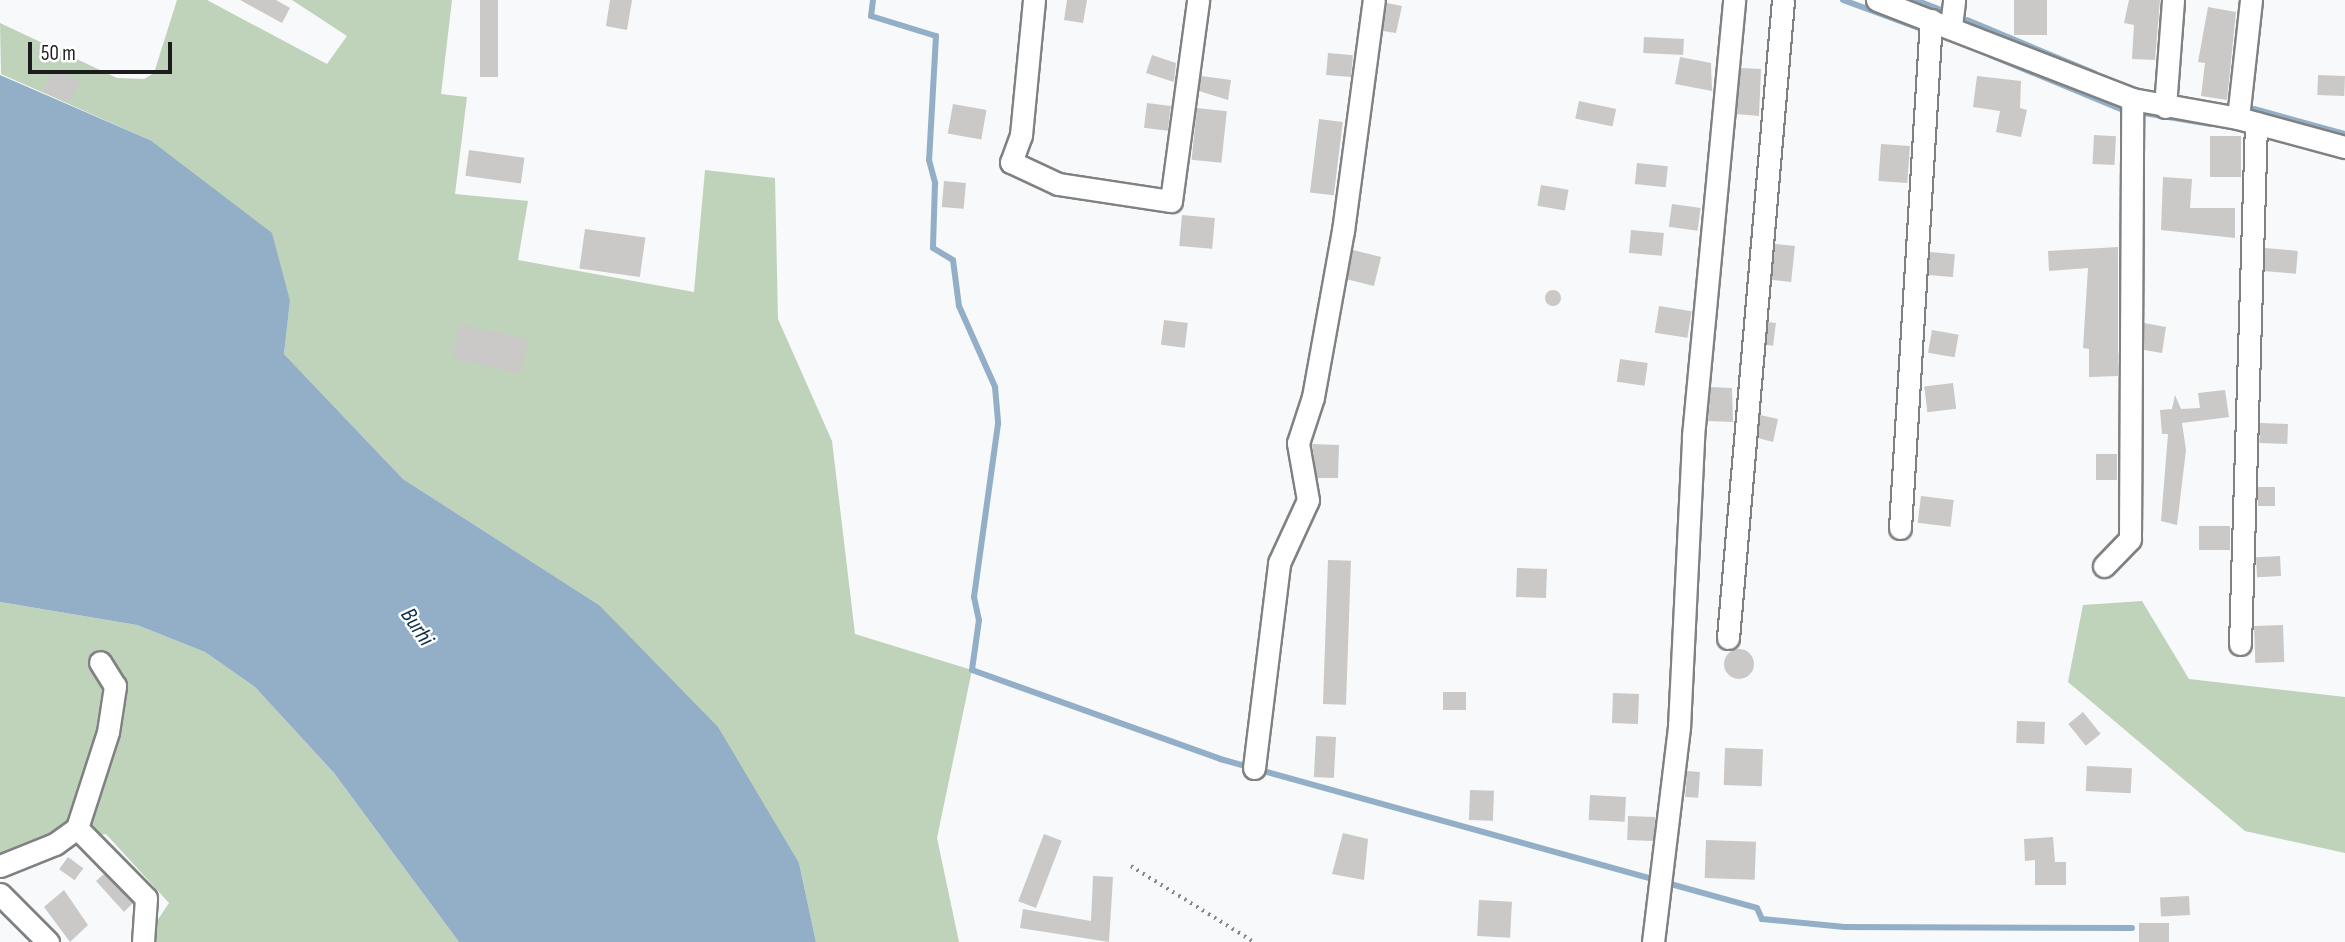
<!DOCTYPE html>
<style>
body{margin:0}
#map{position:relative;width:2345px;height:942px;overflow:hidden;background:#f7f9fa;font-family:"Sofia Sans Condensed",sans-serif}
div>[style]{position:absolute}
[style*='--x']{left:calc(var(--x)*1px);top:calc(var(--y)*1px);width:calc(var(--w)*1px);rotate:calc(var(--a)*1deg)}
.green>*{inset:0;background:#bfd2ba}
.water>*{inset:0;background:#93afc7}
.stream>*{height:6px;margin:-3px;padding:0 3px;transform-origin:3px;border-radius:3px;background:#93afc7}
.building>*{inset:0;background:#cac9c7;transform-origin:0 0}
.round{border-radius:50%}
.path>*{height:3.5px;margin-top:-1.75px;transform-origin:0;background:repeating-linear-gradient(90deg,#858687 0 2px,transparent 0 7px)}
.roads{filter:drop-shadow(2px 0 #808182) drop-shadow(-2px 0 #808182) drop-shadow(0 2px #808182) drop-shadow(0 -2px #808182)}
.street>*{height:21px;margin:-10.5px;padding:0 10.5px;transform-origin:10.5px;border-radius:10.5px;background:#fff}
span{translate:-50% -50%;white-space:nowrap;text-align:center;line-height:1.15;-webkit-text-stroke:5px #fff;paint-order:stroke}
.water-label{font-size:23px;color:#0c2f49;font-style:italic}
.scale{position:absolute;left:28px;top:42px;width:144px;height:32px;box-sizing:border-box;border:4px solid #1c1c1d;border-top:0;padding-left:9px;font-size:21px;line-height:24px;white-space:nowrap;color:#1c1c1d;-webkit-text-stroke:5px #fff;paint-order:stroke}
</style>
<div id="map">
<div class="green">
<i style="clip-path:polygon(177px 0,207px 0,327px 64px,347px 36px,292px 0,452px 0,441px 94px,467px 97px,455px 194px,528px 201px,518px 260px,694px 292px,705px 170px,775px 178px,778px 319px,832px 441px,855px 634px,972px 670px,937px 838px,959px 942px,816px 942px,799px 863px,599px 605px,403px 479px,284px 354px,290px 301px,150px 140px,1px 74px,0 23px,117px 78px,144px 79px,154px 73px)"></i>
<i style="clip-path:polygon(2142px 601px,2189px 679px,2345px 697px,2345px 853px,2245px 831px,2068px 682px,2083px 605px)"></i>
<i style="clip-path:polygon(0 602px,137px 625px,205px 652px,255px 687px,334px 773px,459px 942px,143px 942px,169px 903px,106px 834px,26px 847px,0 864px)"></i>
</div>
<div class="water">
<i style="clip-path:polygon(0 75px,150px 140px,272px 233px,290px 301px,284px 354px,403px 479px,599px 605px,718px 727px,799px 863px,816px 942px,459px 942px,334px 773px,255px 687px,205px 652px,137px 625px,0 602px)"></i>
</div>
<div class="stream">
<i style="--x:873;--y:0;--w:16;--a:97"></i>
<i style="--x:871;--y:16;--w:68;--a:17.1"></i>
<i style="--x:936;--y:36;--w:124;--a:93.2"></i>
<i style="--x:929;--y:160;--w:24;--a:75"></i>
<i style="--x:935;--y:183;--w:65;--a:91.8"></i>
<i style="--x:933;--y:248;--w:23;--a:31"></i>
<i style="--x:953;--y:260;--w:46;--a:82.6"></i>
<i style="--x:959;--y:306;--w:89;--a:66"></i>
<i style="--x:995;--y:387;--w:37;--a:85"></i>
<i style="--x:998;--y:424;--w:175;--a:97.9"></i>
<i style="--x:974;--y:597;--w:24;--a:78"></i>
<i style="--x:979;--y:620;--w:50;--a:98"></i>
<i style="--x:972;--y:670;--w:263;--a:19.7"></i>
<i style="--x:1220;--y:759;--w:557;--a:15.51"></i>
<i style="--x:1757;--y:908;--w:12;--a:66"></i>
<i style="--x:1762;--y:919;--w:83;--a:5.5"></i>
<i style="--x:1845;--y:927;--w:287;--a:0.2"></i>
<i style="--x:1843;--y:0;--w:81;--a:20.2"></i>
<i style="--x:1915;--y:0;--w:28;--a:21"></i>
<i style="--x:1967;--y:20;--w:138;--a:22.7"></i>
<i style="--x:1990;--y:55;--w:142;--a:22.4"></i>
<i style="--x:2254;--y:109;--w:94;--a:15.4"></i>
<i style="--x:2144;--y:113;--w:68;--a:9.3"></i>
</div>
<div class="building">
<i style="clip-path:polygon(240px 0,276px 0,290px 8px,282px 23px)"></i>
<i style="left:480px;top:0;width:18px;height:77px"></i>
<i style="clip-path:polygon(610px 0,632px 0,627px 30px,606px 26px)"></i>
<i style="clip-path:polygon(1067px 0,1087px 0,1083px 23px,1064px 20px)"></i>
<i style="left:2014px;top:0;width:33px;height:35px"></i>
<i style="clip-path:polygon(2129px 0,2160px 0,2155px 60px,2132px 59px,2134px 25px,2124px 23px)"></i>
<i style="clip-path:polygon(1387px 3px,1402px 6px,1396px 33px,1383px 31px)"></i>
<i style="clip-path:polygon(2208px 7px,2236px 12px,2227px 100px,2201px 96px,2205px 63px,2198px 62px)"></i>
<i style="left:1644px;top:37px;width:40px;height:16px;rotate:3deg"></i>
<i style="left:1328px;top:53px;width:25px;height:22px;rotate:5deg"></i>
<i style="clip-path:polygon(1152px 55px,1176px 63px,1174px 82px,1146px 73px)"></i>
<i style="clip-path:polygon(1680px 57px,1711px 63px,1712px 91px,1675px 84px)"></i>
<i style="clip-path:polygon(1741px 68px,1761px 69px,1759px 116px,1736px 114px)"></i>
<i style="left:53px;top:70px;width:29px;height:23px;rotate:25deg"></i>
<i style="left:2318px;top:75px;width:27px;height:20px;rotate:2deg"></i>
<i style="clip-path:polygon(1201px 76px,1231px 80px,1228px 100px,1199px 91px)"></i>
<i style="clip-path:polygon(1977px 76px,2021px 81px,2020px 108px,2027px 110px,2021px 137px,1996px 132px,2000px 111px,1973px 107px)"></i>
<i style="left:1579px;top:101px;width:38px;height:18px;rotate:12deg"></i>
<i style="left:1147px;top:103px;width:24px;height:25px;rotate:7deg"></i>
<i style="left:953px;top:104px;width:34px;height:30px;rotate:10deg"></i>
<i style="left:1197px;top:108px;width:30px;height:52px;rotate:6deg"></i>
<i style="left:1319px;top:119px;width:24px;height:74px;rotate:7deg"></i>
<i style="left:2094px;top:135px;width:22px;height:29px;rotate:3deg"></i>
<i style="left:2210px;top:136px;width:31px;height:41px"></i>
<i style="left:1881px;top:144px;width:29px;height:37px;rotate:4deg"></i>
<i style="left:469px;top:150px;width:56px;height:26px;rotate:8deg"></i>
<i style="left:1637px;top:163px;width:31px;height:21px;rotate:6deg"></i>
<i style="clip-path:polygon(2163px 177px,2192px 179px,2190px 208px,2235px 208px,2235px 238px,2161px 230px)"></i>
<i style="left:944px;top:181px;width:22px;height:26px;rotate:5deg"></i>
<i style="left:1541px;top:185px;width:28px;height:21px;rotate:10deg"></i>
<i style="left:1672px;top:204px;width:29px;height:23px;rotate:8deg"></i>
<i style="left:1182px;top:215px;width:33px;height:31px;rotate:5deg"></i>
<i style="left:585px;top:229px;width:61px;height:40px;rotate:8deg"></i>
<i style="left:1631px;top:230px;width:33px;height:23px;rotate:5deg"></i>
<i style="left:1775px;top:244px;width:20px;height:36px;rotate:6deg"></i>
<i style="clip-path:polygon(2118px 247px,2118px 376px,2089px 377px,2089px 349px,2083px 348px,2088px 268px,2049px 271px,2048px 251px)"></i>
<i style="left:2265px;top:248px;width:33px;height:23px;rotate:5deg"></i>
<i style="left:1353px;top:250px;width:29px;height:30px;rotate:14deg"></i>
<i style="left:1930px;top:252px;width:25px;height:23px;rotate:5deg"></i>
<i class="round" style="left:1545px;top:290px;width:16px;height:16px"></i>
<i style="left:1659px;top:306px;width:33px;height:27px;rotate:9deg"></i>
<i style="left:1164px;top:320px;width:24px;height:25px;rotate:7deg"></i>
<i style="left:1768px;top:322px;width:8px;height:23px;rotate:7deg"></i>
<i style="clip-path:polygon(2144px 323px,2166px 327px,2162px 353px,2144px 350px)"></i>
<i style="left:460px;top:324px;width:70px;height:35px;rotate:13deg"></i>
<i style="left:1932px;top:330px;width:27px;height:23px;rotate:10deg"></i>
<i style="left:1620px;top:359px;width:28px;height:23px;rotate:8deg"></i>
<i style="left:1953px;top:383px;width:26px;height:29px;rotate:83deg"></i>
<i style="clip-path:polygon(1711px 387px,1732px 388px,1733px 422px,1708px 421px)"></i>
<i style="clip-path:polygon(2225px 390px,2229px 417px,2182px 423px,2186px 450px,2177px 525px,2161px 521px,2168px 434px,2162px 434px,2160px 410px,2172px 409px,2175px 395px,2181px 409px,2200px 408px,2198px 393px)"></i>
<i style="clip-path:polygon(1760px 415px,1778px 419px,1773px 442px,1758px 438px)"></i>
<i style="left:2260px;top:423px;width:28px;height:20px;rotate:2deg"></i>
<i style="clip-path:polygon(1312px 444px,1339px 445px,1338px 478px,1317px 478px)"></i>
<i style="left:2117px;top:454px;width:26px;height:21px;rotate:90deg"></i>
<i style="left:2258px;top:487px;width:17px;height:19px"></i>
<i style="left:1921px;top:496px;width:33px;height:27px;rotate:7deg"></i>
<i style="left:2230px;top:526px;width:24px;height:31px;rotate:90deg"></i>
<i style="left:2280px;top:556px;width:20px;height:24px;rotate:87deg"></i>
<i style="left:1328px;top:560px;width:23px;height:144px;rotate:2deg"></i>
<i style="left:1517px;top:568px;width:30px;height:29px;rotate:2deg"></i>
<i style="left:2283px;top:625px;width:37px;height:29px;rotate:88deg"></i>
<i class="round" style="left:1724px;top:649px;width:30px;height:30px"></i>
<i style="left:1443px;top:692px;width:23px;height:18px"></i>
<i style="left:1613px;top:693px;width:26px;height:30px;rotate:2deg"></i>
<i style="left:2083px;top:712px;width:28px;height:19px;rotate:51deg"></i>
<i style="left:2017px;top:721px;width:28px;height:22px;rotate:2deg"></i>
<i style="left:1316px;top:736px;width:20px;height:41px;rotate:3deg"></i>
<i style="left:1725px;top:748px;width:38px;height:37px;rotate:2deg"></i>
<i style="left:2087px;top:766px;width:45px;height:25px;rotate:3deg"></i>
<i style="left:1687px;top:771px;width:13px;height:26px;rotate:4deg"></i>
<i style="left:1470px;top:790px;width:24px;height:30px;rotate:2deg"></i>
<i style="left:1590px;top:795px;width:36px;height:25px;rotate:3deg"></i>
<i style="left:1628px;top:816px;width:27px;height:24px;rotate:2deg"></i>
<i style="clip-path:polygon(1343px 833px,1368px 839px,1364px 880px,1332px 874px)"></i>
<i style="left:1044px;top:834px;width:19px;height:72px;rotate:21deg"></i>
<i style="clip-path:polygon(2053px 837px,2055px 862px,2066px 862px,2066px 885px,2035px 885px,2035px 860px,2025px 861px,2024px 839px)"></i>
<i style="left:1706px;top:840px;width:50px;height:38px;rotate:2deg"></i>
<i style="left:68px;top:857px;width:19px;height:15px;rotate:36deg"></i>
<i style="clip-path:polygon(104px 874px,133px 903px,124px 912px,96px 881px)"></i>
<i style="clip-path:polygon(1093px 876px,1113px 877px,1109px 942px,1020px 928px,1023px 909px,1091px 921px)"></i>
<i style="clip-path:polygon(64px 890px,88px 925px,70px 942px,44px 907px)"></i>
<i style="left:2189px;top:896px;width:19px;height:29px;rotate:87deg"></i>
<i style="left:1479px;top:900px;width:33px;height:36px;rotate:3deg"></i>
<i style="left:2139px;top:923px;width:30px;height:19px"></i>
</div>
<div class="path">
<i style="--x:1131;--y:866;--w:145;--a:31.7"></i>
</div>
<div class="roads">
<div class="street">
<i style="--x:1034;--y:0;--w:136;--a:95.5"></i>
<i style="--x:1021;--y:135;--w:29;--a:110"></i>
<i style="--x:1011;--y:162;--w:52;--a:25.1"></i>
<i style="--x:1058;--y:184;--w:114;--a:8.6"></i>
<i style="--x:1171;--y:201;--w:203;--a:-82.3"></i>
<i style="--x:1877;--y:0;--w:274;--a:21.2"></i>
<i style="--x:2132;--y:99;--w:108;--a:10.2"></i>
<i style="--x:2238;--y:118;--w:111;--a:15.2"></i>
<i style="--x:1951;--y:26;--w:26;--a:-83"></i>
<i style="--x:2165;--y:107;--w:107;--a:-85.7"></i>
<i style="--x:2238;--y:118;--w:119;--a:-83.7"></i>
<i style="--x:1900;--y:528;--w:509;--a:-86.51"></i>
<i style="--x:2104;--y:566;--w:37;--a:-46"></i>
<i style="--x:2130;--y:539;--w:440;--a:-89.7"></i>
<i style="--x:1728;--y:638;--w:640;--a:-85.07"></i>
<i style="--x:2240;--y:644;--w:521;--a:-88.24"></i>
<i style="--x:1254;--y:768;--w:207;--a:-83"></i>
<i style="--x:1279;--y:563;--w:69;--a:-65.3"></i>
<i style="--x:1308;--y:500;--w:58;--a:-100"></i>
<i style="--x:1298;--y:443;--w:48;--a:-71.9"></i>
<i style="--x:1313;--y:397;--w:169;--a:-79.8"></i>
<i style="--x:1343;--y:231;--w:233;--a:-82.4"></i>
<i style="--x:77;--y:828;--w:98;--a:45.4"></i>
<i style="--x:146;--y:898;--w:44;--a:93.9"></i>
<i style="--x:0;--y:866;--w:59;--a:-21.8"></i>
<i style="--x:55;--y:844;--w:27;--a:-36"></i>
<i style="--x:77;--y:828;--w:101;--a:-72.1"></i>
<i style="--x:108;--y:732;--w:47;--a:-81.3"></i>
<i style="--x:115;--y:686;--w:28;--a:-122"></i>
<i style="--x:0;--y:894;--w:68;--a:45"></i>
<i style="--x:1653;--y:942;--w:217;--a:-83.1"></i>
<i style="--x:1679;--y:727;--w:291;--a:-87.2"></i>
<i style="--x:1693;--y:436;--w:438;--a:-84.6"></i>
</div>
</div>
<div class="water-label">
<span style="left:417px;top:627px;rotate:56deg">Burhi</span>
</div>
<div class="scale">50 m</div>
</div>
